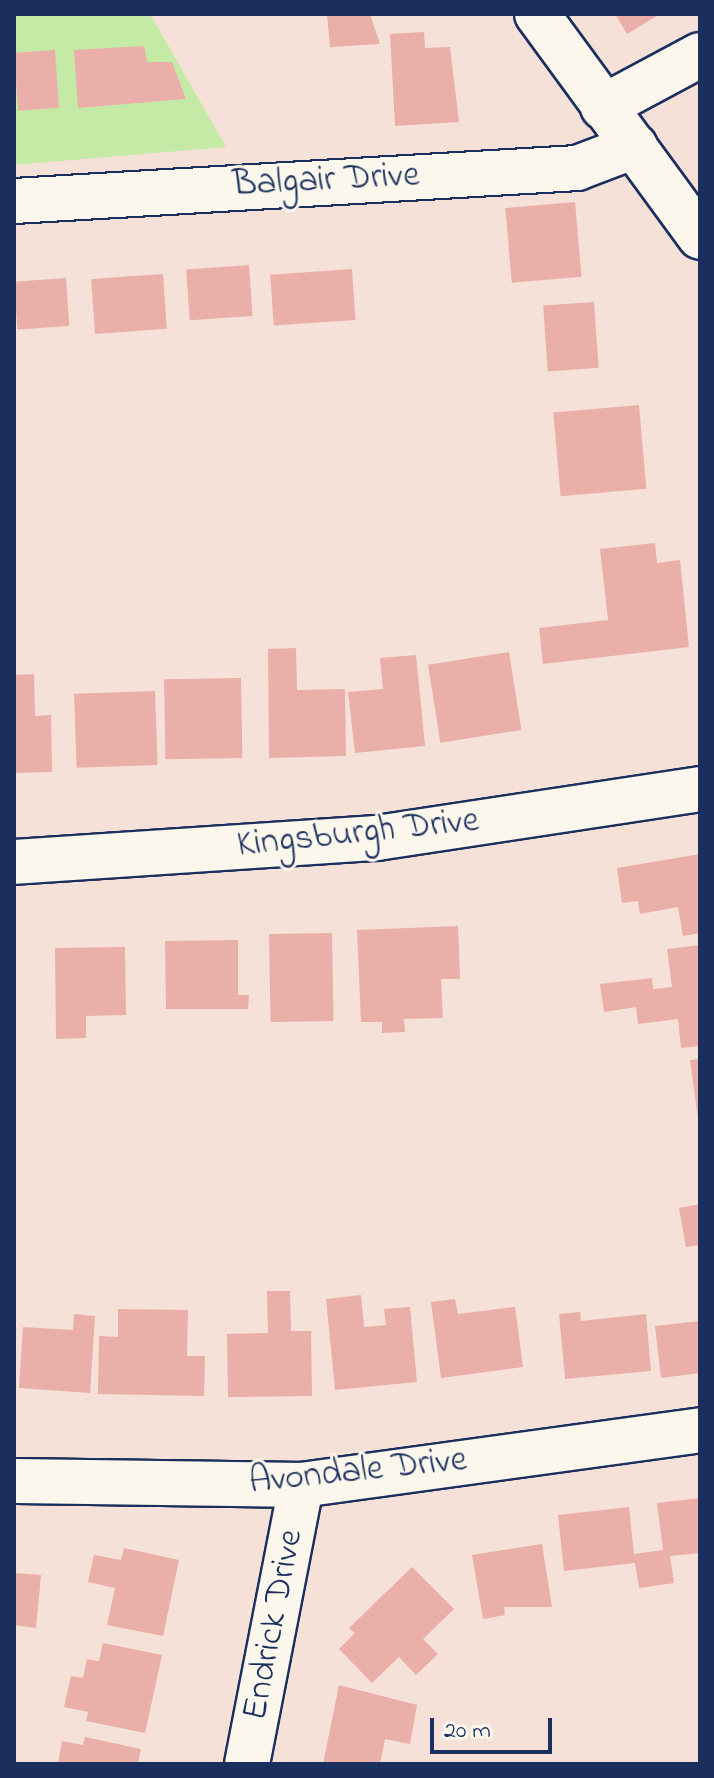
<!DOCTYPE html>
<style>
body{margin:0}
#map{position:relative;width:714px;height:1778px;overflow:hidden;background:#f6e1d8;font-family:"Indie Flower",sans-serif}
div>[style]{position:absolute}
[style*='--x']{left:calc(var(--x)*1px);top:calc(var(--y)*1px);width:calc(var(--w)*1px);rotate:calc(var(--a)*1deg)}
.green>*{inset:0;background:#c4eaa5}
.building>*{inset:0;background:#eaafa8;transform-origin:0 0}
.roads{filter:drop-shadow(2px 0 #1b2f5e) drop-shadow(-2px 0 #1b2f5e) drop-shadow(0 2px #1b2f5e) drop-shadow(0 -2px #1b2f5e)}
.minor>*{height:44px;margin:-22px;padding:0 22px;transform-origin:22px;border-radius:22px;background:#fbf7ec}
.tertiary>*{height:44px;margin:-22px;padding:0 22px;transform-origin:22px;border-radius:22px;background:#fbf7ec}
span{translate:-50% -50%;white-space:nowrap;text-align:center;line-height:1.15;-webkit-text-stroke:6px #fbf7ec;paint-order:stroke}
.street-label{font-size:36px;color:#1b2f5e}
.frame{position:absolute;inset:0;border:16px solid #1b2f5e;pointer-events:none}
.scale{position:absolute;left:430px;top:1718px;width:122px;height:36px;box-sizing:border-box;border:4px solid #1b2f5e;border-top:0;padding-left:10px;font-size:24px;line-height:28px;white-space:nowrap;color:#1b2f5e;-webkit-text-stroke:6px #fbf7ec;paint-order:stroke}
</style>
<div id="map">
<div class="green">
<i style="clip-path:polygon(14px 14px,150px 14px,226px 147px,14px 165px)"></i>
</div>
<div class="building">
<i style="clip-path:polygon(327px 14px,370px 14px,380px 44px,330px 47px)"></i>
<i style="clip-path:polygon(615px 14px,660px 14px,627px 34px)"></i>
<i style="clip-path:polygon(424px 32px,425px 48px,450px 47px,459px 122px,395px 126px,390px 34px)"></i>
<i style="clip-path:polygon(144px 46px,147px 62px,172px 62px,186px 99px,78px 108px,74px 50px)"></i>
<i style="left:55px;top:50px;width:58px;height:41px;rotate:86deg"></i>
<i style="left:575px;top:202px;width:75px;height:70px;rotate:85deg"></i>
<i style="left:249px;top:265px;width:51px;height:63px;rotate:86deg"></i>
<i style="left:352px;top:269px;width:51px;height:82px;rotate:86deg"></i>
<i style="left:163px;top:274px;width:55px;height:72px;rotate:86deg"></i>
<i style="left:66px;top:278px;width:48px;height:52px;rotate:86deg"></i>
<i style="left:594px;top:302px;width:66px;height:51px;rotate:86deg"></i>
<i style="left:639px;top:405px;width:84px;height:86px;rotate:85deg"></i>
<i style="clip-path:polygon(655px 543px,657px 563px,680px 560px,689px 647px,543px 664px,539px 628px,608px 620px,600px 549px)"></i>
<i style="clip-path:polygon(296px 648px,297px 690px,345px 689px,346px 756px,269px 758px,268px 649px)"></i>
<i style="left:509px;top:652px;width:79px;height:82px;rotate:81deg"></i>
<i style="clip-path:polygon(416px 655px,425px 746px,355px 753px,348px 692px,383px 689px,380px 658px)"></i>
<i style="clip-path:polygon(34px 674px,35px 716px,51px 715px,52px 772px,14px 773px,14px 675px)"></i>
<i style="left:241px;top:678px;width:80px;height:77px;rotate:89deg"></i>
<i style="left:155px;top:691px;width:74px;height:81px;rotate:88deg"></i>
<i style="clip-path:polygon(700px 854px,700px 933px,683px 936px,678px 907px,640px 914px,638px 901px,622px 903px,617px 868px)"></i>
<i style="clip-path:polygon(458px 926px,460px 979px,441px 979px,443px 1018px,404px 1019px,405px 1032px,382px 1033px,382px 1022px,361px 1022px,357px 930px)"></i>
<i style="left:332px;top:933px;width:88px;height:63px;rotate:89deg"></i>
<i style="clip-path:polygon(238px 940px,238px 995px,249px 995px,248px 1009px,166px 1009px,165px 941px)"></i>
<i style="clip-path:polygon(700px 945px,700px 1046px,681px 1048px,678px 1019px,638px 1024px,636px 1007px,604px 1012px,600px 984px,652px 978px,653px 989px,672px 987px,667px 949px)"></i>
<i style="clip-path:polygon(125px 947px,126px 1015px,86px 1016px,86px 1038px,56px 1039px,55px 948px)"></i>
<i style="clip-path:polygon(700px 1059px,700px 1118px,698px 1119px,690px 1060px)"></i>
<i style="clip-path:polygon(700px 1204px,700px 1245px,686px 1247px,679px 1208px)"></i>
<i style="clip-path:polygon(267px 1291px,290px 1291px,291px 1331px,311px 1331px,312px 1396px,228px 1397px,227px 1334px,268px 1333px)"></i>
<i style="clip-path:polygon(361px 1295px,364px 1327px,386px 1325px,384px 1309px,410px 1307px,417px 1382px,335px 1390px,326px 1299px)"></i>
<i style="clip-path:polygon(455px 1299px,458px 1314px,515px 1307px,523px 1367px,441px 1378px,431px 1302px)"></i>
<i style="clip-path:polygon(118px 1309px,188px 1310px,187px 1356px,205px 1356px,204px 1396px,98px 1394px,99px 1336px,118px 1337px)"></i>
<i style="clip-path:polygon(580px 1312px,581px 1321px,646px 1314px,651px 1371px,565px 1379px,559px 1314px)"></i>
<i style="clip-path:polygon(74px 1314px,95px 1316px,90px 1393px,19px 1388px,23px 1327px,73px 1330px)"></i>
<i style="clip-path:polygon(700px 1321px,700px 1373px,661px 1378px,655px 1326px)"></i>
<i style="clip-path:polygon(700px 1498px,700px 1553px,670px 1556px,674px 1583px,639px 1588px,635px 1563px,564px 1571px,558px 1515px,629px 1507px,634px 1554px,663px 1550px,657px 1503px)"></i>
<i style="clip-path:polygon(542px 1544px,552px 1607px,504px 1607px,505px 1615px,483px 1619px,472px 1555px)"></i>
<i style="clip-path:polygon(124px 1548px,179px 1560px,163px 1636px,107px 1625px,115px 1588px,88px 1582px,94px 1555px,121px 1560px)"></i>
<i style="clip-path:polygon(412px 1567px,454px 1609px,423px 1639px,438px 1654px,416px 1675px,399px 1657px,372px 1683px,339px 1649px,355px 1633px,349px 1628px)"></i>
<i style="clip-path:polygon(14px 1573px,41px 1575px,36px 1628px,14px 1625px)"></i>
<i style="clip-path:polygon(103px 1643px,162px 1655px,145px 1733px,86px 1721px,88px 1712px,64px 1707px,71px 1676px,83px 1678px,87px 1659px,99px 1661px)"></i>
<i style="clip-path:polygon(339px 1685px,417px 1705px,410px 1744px,385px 1739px,380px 1764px,323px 1764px)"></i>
<i style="clip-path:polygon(85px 1737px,141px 1749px,138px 1764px,58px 1764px,62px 1741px,83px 1745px)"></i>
</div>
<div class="roads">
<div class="minor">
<i style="--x:603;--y:107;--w:110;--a:-28.2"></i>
<i style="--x:14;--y:201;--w:564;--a:-3.35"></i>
<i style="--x:577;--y:168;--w:62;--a:-20.8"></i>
<i style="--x:14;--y:862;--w:364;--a:-3.8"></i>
<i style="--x:377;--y:838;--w:327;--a:-8.6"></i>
<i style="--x:14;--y:1481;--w:287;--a:0.8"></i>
<i style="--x:301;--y:1485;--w:403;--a:-7.8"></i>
<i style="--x:247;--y:1764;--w:284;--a:-79"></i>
</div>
<div class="tertiary">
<i style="--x:537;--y:14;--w:276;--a:53.8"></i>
</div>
</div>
<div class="street-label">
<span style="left:326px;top:181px;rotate:-3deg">Balgair Drive</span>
<span style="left:358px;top:834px;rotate:-6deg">Kingsburgh Drive</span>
<span style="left:358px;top:1472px;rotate:-6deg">Avondale Drive</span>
<span style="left:274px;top:1625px;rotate:-79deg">Endrick Drive</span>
</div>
<div class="frame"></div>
<div class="scale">20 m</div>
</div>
